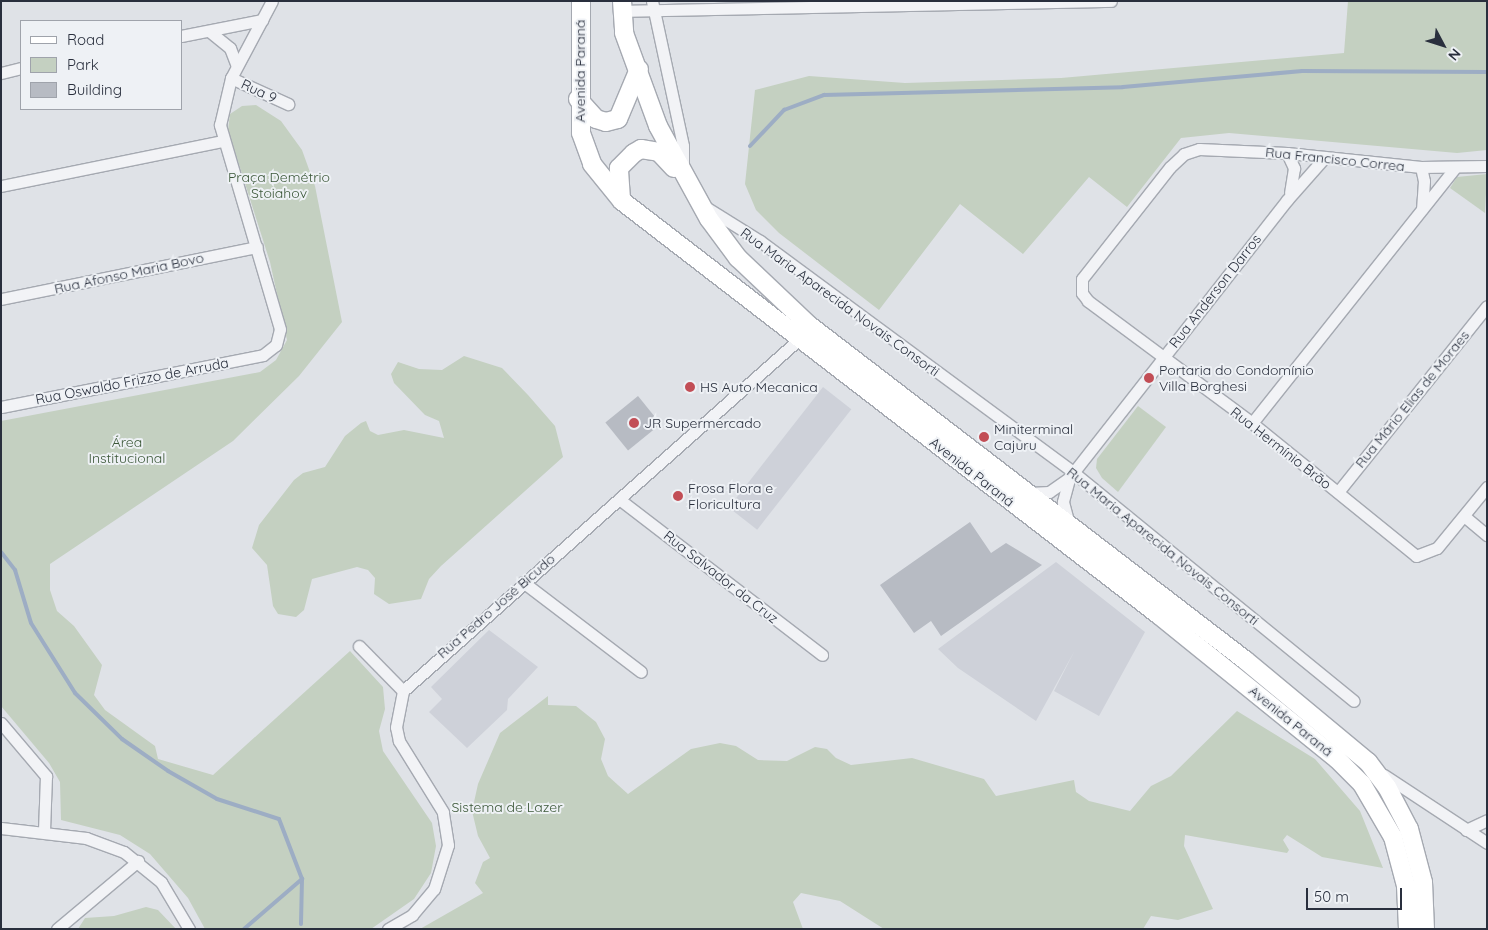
<!DOCTYPE html>
<meta charset="utf-8">
<style>
body{margin:0}
#map{position:relative;width:1488px;height:930px;overflow:hidden;background:#dfe2e7;font-family:Quicksand,sans-serif}
div>[style]{position:absolute}
[style*='--x']{left:calc(var(--x)*1px);top:calc(var(--y)*1px);width:calc(var(--w)*1px);rotate:calc(var(--a)*1deg)}
.built>*{inset:0;background:#ced1d9;transform-origin:0 0}
.green>*{inset:0;background:#c4d0c1}
.stream>*{height:4px;margin:-2px;padding:0 2px;transform-origin:2px;border-radius:2px;background:#9dadc4}
.building>*{inset:0;background:#b7bbc3;transform-origin:0 0}
.roads{filter:drop-shadow(1px 0 #a5a9b1) drop-shadow(-1px 0 #a5a9b1) drop-shadow(0 1px #a5a9b1) drop-shadow(0 -1px #a5a9b1)}
.minor>*{height:11px;margin:-5.5px;padding:0 5.5px;transform-origin:5.5px;border-radius:5.5px;background:#f2f3f6}
.primary>*{height:18px;margin:-9px;padding:0 9px;transform-origin:9px;border-radius:9px;background:#fff}
.dots>*{width:14px;height:14px;translate:-50% -50%;box-sizing:border-box;border:2px solid #eef1f5;border-radius:50%}
span{translate:-50% -50%;white-space:nowrap;text-align:center;line-height:1.15;-webkit-text-stroke:4px #eef1f5;paint-order:stroke}
.street-label{font-size:14px;color:#292f3d}
.park-label{font-size:14px;color:#3b5738}
.poi-label{font-size:14px;color:#292f3d}
.left{translate:0 -50%;text-align:left}
.frame{position:absolute;inset:0;border:2px solid #292f3d;pointer-events:none}
.legend{position:absolute;left:20px;top:20px;width:162px;height:90px;box-sizing:border-box;background:#eef1f5;border:1px solid #9fa3ab;margin:0;padding:6px 9px;list-style:none;font-size:15px;color:#292f3d}
.legend li{display:flex;align-items:center;gap:10px;height:25px}
.legend b{width:25px;border:1px solid #9fa3ab}
.north{position:absolute;left:1418px;top:20px;width:50px;height:50px;-webkit-text-stroke:4px #eef1f5;paint-order:stroke;rotate:130deg;font-size:14px;font-weight:700;line-height:20px;text-align:center;color:#292f3d}
.north::after{content:'';display:block;margin:auto;width:18px;height:22px;background:#292f3d;clip-path:polygon(50% 0,100% 100%,50% 72%,0 100%)}
.scale{position:absolute;left:1306px;top:888px;width:96px;height:22px;box-sizing:border-box;border:2px solid #292f3d;border-top:0;padding-left:6px;font-size:15px;line-height:18px;white-space:nowrap;color:#292f3d;-webkit-text-stroke:4px #eef1f5;paint-order:stroke}
</style>
<div id="map">
<div class="built">
<i style="left:823px;top:387px;width:36px;height:153px;rotate:38deg"></i>
<i style="clip-path:polygon(1056px 562px,1145px 632px,1099px 716px,1054px 691px,1075px 650px,1036px 721px,958px 668px,938px 649px)"></i>
<i style="clip-path:polygon(489px 630px,538px 667px,508px 699px,507px 710px,467px 748px,429px 712px,442px 699px,431px 687px)"></i>
</div>
<div class="green">
<i style="clip-path:polygon(1348px 1px,1487px 1px,1487px 150px,1457px 153px,1229px 133px,1181px 138px,1127px 207px,1089px 177px,1023px 254px,960px 204px,879px 310px,779px 233px,756px 210px,745px 184px,755px 90px,809px 76px,905px 83px,1061px 78px,1344px 53px)"></i>
<i style="clip-path:polygon(256px 105px,281px 121px,302px 150px,315px 186px,342px 322px,299px 376px,233px 441px,50px 564px,50px 590px,57px 611px,74px 626px,102px 665px,94px 695px,105px 710px,155px 746px,158px 759px,213px 775px,350px 651px,383px 687px,385px 709px,379px 731px,383px 751px,432px 823px,436px 846px,431px 873px,414px 899px,371px 929px,205px 929px,188px 898px,150px 854px,120px 835px,61px 820px,60px 782px,49px 763px,1px 706px,1px 421px,260px 372px,276px 360px,287px 340px,270px 262px,228px 130px,230px 114px,242px 106px)"></i>
<i style="clip-path:polygon(1487px 174px,1485px 213px,1450px 188px,1457px 177px)"></i>
<i style="clip-path:polygon(464px 356px,502px 368px,528px 395px,555px 426px,563px 457px,441px 566px,429px 579px,421px 599px,389px 604px,374px 594px,375px 578px,368px 570px,357px 567px,312px 579px,304px 610px,296px 617px,278px 614px,273px 606px,267px 565px,252px 548px,259px 525px,294px 480px,303px 473px,325px 467px,345px 436px,361px 423px,366px 421px,370px 431px,378px 435px,404px 430px,444px 438px,439px 421px,425px 415px,394px 383px,391px 374px,398px 362px,419px 369px,442px 370px)"></i>
<i style="clip-path:polygon(1138px 406px,1166px 427px,1118px 492px,1102px 478px,1096px 468px,1097px 459px)"></i>
<i style="clip-path:polygon(548px 696px,548px 705px,576px 706px,596px 722px,605px 739px,601px 759px,608px 776px,628px 794px,691px 749px,720px 743px,736px 746px,758px 760px,787px 761px,815px 747px,827px 749px,836px 758px,851px 765px,912px 758px,984px 779px,996px 796px,1074px 780px,1076px 792px,1089px 801px,1130px 811px,1151px 786px,1171px 776px,1237px 711px,1315px 759px,1360px 811px,1383px 868px,1322px 857px,1287px 835px,1283px 840px,1289px 850px,1287px 853px,1185px 835px,1184px 846px,1213px 909px,1178px 920px,1151px 916px,1143px 929px,884px 929px,840px 901px,801px 893px,793px 902px,803px 929px,420px 929px,483px 893px,475px 883px,483px 862px,490px 858px,478px 836px,472px 811px,478px 784px,500px 733px)"></i>
<i style="clip-path:polygon(146px 907px,158px 910px,176px 929px,78px 929px,85px 918px,114px 916px)"></i>
</div>
<div class="stream">
<i style="--x:750;--y:146;--w:50;--a:-46.6"></i>
<i style="--x:784;--y:110;--w:43;--a:-20.6"></i>
<i style="--x:824;--y:95;--w:299;--a:-1.5"></i>
<i style="--x:1123;--y:87;--w:180;--a:-5.1"></i>
<i style="--x:1302;--y:71;--w:185;--a:0.3"></i>
<i style="--x:1;--y:552;--w:23;--a:52"></i>
<i style="--x:15;--y:570;--w:55;--a:73.2"></i>
<i style="--x:31;--y:623;--w:83;--a:57.8"></i>
<i style="--x:75;--y:693;--w:66;--a:44.4"></i>
<i style="--x:122;--y:739;--w:56;--a:34.8"></i>
<i style="--x:168;--y:771;--w:56;--a:29.7"></i>
<i style="--x:217;--y:799;--w:65;--a:17.9"></i>
<i style="--x:279;--y:819;--w:64;--a:69"></i>
<i style="--x:302;--y:879;--w:45;--a:91.3"></i>
<i style="--x:244;--y:929;--w:77;--a:-40.8"></i>
</div>
<div class="building">
<i style="left:638px;top:396px;width:36px;height:42px;rotate:51deg"></i>
<i style="clip-path:polygon(970px 522px,991px 553px,1006px 543px,1042px 565px,941px 636px,931px 621px,914px 633px,880px 585px)"></i>
</div>
<div class="roads">
<div class="minor">
<i style="--x:652;--y:1;--w:148;--a:77.9"></i>
<i style="--x:683;--y:146;--w:22;--a:90"></i>
<i style="--x:622;--y:11;--w:489;--a:-1.2"></i>
<i style="--x:209;--y:31;--w:27;--a:39"></i>
<i style="--x:230;--y:48;--w:19;--a:69"></i>
<i style="--x:181;--y:36;--w:83;--a:-11.2"></i>
<i style="--x:1;--y:73;--w:21;--a:-14"></i>
<i style="--x:231;--y:78;--w:63;--a:24.5"></i>
<i style="--x:1287;--y:153;--w:17;--a:65"></i>
<i style="--x:1294;--y:168;--w:25;--a:99"></i>
<i style="--x:1487;--y:166;--w:66;--a:179.1"></i>
<i style="--x:1421;--y:167;--w:135;--a:-174"></i>
<i style="--x:1287;--y:153;--w:88;--a:-177.4"></i>
<i style="--x:1199;--y:149;--w:16;--a:162"></i>
<i style="--x:1184;--y:154;--w:19;--a:137"></i>
<i style="--x:1170;--y:167;--w:142;--a:128.2"></i>
<i style="--x:1082;--y:279;--w:14;--a:90"></i>
<i style="--x:1082;--y:293;--w:10;--a:53"></i>
<i style="--x:1088;--y:301;--w:204;--a:36.6"></i>
<i style="--x:1252;--y:423;--w:211;--a:39"></i>
<i style="--x:1416;--y:556;--w:22;--a:-21"></i>
<i style="--x:1437;--y:548;--w:79;--a:-50.7"></i>
<i style="--x:1421;--y:167;--w:14;--a:78"></i>
<i style="--x:1424;--y:181;--w:28;--a:94"></i>
<i style="--x:1;--y:186;--w:226;--a:-11.5"></i>
<i style="--x:704;--y:206;--w:66;--a:32"></i>
<i style="--x:760;--y:241;--w:389;--a:36.4"></i>
<i style="--x:1073;--y:472;--w:362;--a:39.2"></i>
<i style="--x:1;--y:299;--w:261;--a:-11.5"></i>
<i style="--x:1;--y:407;--w:267;--a:-11.2"></i>
<i style="--x:263;--y:355;--w:16;--a:-38"></i>
<i style="--x:276;--y:345;--w:16;--a:-76"></i>
<i style="--x:280;--y:329;--w:213;--a:-106.4"></i>
<i style="--x:220;--y:125;--w:48;--a:-76.8"></i>
<i style="--x:231;--y:78;--w:87;--a:-62"></i>
<i style="--x:1252;--y:423;--w:325;--a:-51.5"></i>
<i style="--x:1069;--y:479;--w:24;--a:105"></i>
<i style="--x:1063;--y:502;--w:23;--a:75"></i>
<i style="--x:1338;--y:492;--w:238;--a:-51.3"></i>
<i style="--x:1029;--y:493;--w:20;--a:-3"></i>
<i style="--x:1049;--y:492;--w:24;--a:-35"></i>
<i style="--x:1069;--y:478;--w:353;--a:-51.9"></i>
<i style="--x:1287;--y:200;--w:57;--a:-48.5"></i>
<i style="--x:619;--y:499;--w:256;--a:37.5"></i>
<i style="--x:1464;--y:516;--w:30;--a:40"></i>
<i style="--x:523;--y:582;--w:148;--a:37.3"></i>
<i style="--x:359;--y:646;--w:63;--a:45.6"></i>
<i style="--x:1;--y:723;--w:70;--a:49.7"></i>
<i style="--x:46;--y:776;--w:55;--a:92.1"></i>
<i style="--x:1384;--y:775;--w:123;--a:33.4"></i>
<i style="--x:1;--y:828;--w:86;--a:6.7"></i>
<i style="--x:86;--y:838;--w:40;--a:20.2"></i>
<i style="--x:124;--y:852;--w:48;--a:39"></i>
<i style="--x:161;--y:882;--w:55;--a:59.2"></i>
<i style="--x:1466;--y:830;--w:23;--a:-25"></i>
<i style="--x:57;--y:929;--w:106;--a:-40"></i>
<i style="--x:388;--y:929;--w:28;--a:-30"></i>
<i style="--x:412;--y:915;--w:34;--a:-50"></i>
<i style="--x:434;--y:889;--w:46;--a:-72.3"></i>
<i style="--x:448;--y:845;--w:33;--a:-99"></i>
<i style="--x:443;--y:812;--w:84;--a:-121.8"></i>
<i style="--x:399;--y:741;--w:14;--a:-102"></i>
<i style="--x:396;--y:727;--w:37;--a:-79"></i>
<i style="--x:403;--y:691;--w:528;--a:-41.62"></i>
</div>
<div class="primary">
<i style="--x:581;--y:1;--w:132;--a:90"></i>
<i style="--x:581;--y:133;--w:33;--a:70"></i>
<i style="--x:592;--y:164;--w:48;--a:51"></i>
<i style="--x:622;--y:201;--w:678;--a:37.63"></i>
<i style="--x:1159;--y:615;--w:229;--a:39"></i>
<i style="--x:1337;--y:759;--w:35;--a:45"></i>
<i style="--x:1362;--y:784;--w:61;--a:59.7"></i>
<i style="--x:1393;--y:837;--w:51;--a:75.1"></i>
<i style="--x:1406;--y:886;--w:43;--a:87.3"></i>
<i style="--x:622;--y:1;--w:32;--a:86"></i>
<i style="--x:624;--y:33;--w:99;--a:69.9"></i>
<i style="--x:658;--y:126;--w:106;--a:61.3"></i>
<i style="--x:709;--y:219;--w:49;--a:53.4"></i>
<i style="--x:738;--y:258;--w:99;--a:43.4"></i>
<i style="--x:810;--y:326;--w:548;--a:37.52"></i>
<i style="--x:1245;--y:660;--w:160;--a:39.7"></i>
<i style="--x:1368;--y:762;--w:31;--a:53"></i>
<i style="--x:1387;--y:787;--w:47;--a:62.4"></i>
<i style="--x:1409;--y:829;--w:55;--a:75.2"></i>
<i style="--x:1423;--y:882;--w:47;--a:87.6"></i>
<i style="--x:578;--y:99;--w:27;--a:48"></i>
<i style="--x:596;--y:119;--w:10;--a:17"></i>
<i style="--x:606;--y:122;--w:12;--a:-14"></i>
<i style="--x:618;--y:119;--w:54;--a:-67.2"></i>
<i style="--x:621;--y:199;--w:31;--a:-94"></i>
<i style="--x:619;--y:168;--w:21;--a:-45"></i>
<i style="--x:634;--y:153;--w:8;--a:-30"></i>
<i style="--x:641;--y:149;--w:18;--a:9"></i>
<i style="--x:659;--y:152;--w:22;--a:47"></i>
</div>
</div>
<div class="dots">
<i style="left:1149px;top:378px;background:#c24e56"></i>
<i style="left:690px;top:387px;background:#c24e56"></i>
<i style="left:634px;top:423px;background:#c24e56"></i>
<i style="left:984px;top:437px;background:#c24e56"></i>
<i style="left:678px;top:496px;background:#c24e56"></i>
</div>
<div class="street-label">
<span style="left:580px;top:71px;rotate:-90deg">Avenida Paraná</span>
<span style="left:259px;top:91px;rotate:25deg">Rua 9</span>
<span style="left:1335px;top:159px;rotate:6deg">Rua Francisco Correa</span>
<span style="left:129px;top:273px;rotate:-12deg">Rua Afonso Maria Bovo</span>
<span style="left:1215px;top:291px;rotate:-52deg">Rua Anderson Darros</span>
<span style="left:840px;top:302px;rotate:36deg">Rua Maria Aparecida Novais Consorti</span>
<span style="left:132px;top:381px;rotate:-11deg">Rua Oswaldo Frizzo de Arruda</span>
<span style="left:1412px;top:399px;rotate:-51deg">Rua Mário Elias de Moraes</span>
<span style="left:1281px;top:448px;rotate:38deg">Rua Hermínio Brão</span>
<span style="left:972px;top:472px;rotate:38deg">Avenida Paraná</span>
<span style="left:1163px;top:546px;rotate:39deg">Rua Maria Aparecida Novais Consorti</span>
<span style="left:721px;top:577px;rotate:38deg">Rua Salvador da Cruz</span>
<span style="left:496px;top:606px;rotate:-41deg">Rua Pedro José Bicudo</span>
<span style="left:1291px;top:721px;rotate:39deg">Avenida Paraná</span>
</div>
<div class="park-label">
<span style="left:279px;top:185px">Praça Demétrio<br>Stoiahov</span>
<span style="left:127px;top:450px">Área<br>Institucional</span>
<span style="left:507px;top:807px">Sistema de Lazer</span>
</div>
<div class="poi-label">
<span class="left" style="left:1159px;top:378px">Portaria do Condomínio<br>Villa Borghesi</span>
<span class="left" style="left:700px;top:387px">HS Auto Mecanica</span>
<span class="left" style="left:644px;top:423px">JR Supermercado</span>
<span class="left" style="left:994px;top:437px">Miniterminal<br>Cajuru</span>
<span class="left" style="left:688px;top:496px">Frosa Flora e<br>Floricultura</span>
</div>
<div class="frame"></div>
<ul class="legend">
<li><b style="height:6px;background:#fff"></b>Road</li>
<li><b style="height:14px;background:#c4d0c1"></b>Park</li>
<li><b style="height:14px;background:#b7bbc3"></b>Building</li>
</ul>
<div class="north">N</div>
<div class="scale">50 m</div>
</div>
